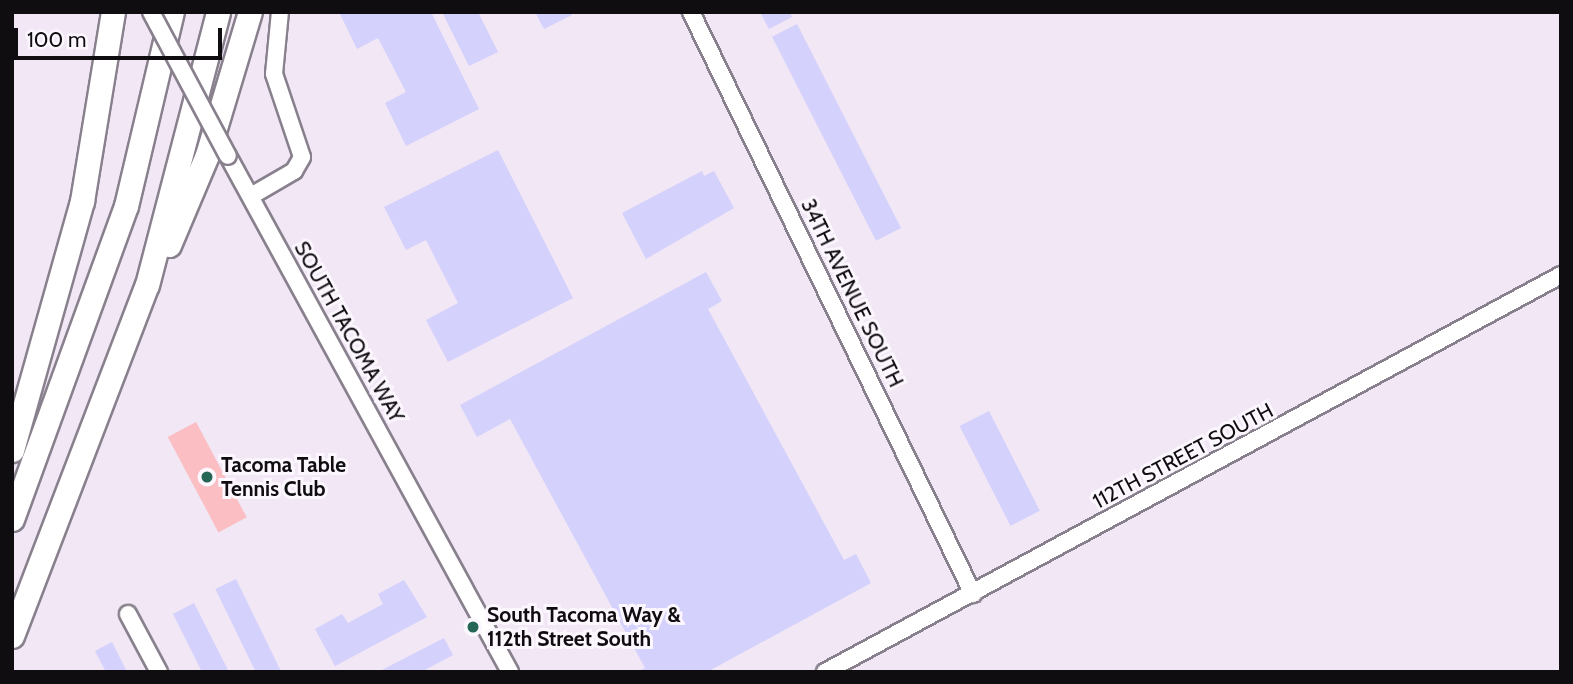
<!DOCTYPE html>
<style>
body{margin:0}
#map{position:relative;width:1573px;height:684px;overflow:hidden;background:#f1e7f5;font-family:Cabin,sans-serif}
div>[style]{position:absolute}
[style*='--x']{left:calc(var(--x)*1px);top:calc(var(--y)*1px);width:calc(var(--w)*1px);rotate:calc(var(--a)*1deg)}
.green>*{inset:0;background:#fbbec2;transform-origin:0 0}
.building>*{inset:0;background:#d4d1fc;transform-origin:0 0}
.roads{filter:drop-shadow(2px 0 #89808d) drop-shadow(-2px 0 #89808d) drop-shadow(0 2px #89808d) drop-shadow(0 -2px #89808d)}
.minor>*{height:16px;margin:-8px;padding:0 8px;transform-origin:8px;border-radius:8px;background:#fff}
.highway>*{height:23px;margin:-11.5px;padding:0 11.5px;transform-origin:11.5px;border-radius:11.5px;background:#fff}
.bridges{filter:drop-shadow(2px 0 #89808d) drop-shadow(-2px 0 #89808d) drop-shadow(0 2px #89808d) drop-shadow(0 -2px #89808d)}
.minor-bridge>*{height:16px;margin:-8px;padding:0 8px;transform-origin:8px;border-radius:8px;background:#fff}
.dots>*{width:19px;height:19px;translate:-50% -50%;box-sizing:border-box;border:4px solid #fcf6fe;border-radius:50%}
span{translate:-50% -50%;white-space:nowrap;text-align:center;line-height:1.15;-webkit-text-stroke:6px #fcf6fe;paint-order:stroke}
.street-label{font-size:21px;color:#100d11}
.poi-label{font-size:21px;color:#100d11;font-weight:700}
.left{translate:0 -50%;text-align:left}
.frame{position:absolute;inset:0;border:14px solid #100d11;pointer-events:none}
.scale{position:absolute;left:14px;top:28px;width:208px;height:32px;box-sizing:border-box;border:4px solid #100d11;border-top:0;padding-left:9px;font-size:21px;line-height:24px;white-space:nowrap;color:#100d11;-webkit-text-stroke:5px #fcf6fe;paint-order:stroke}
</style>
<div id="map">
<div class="green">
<i style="left:196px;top:422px;width:108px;height:32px;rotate:62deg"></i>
</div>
<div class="building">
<i style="clip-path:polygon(339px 12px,431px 12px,479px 109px,406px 146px,385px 103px,406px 92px,378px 38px,357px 49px)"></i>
<i style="clip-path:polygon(442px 12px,478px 12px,498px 52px,469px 66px)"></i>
<i style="clip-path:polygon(535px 12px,571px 12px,572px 15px,544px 29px)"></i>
<i style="clip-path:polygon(760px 12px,790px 12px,792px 17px,769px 29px)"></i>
<i style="left:797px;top:24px;width:229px;height:28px;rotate:63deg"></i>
<i style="clip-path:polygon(498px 150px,573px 298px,448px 362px,426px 320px,458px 303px,426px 240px,406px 250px,384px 207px)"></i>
<i style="clip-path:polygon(702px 171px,704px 176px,714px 171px,734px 208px,646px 259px,622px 213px)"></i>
<i style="clip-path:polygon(706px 272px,722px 301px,708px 309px,844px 560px,856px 554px,871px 583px,707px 672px,637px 672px,645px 668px,510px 419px,477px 437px,460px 405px)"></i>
<i style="left:989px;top:411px;width:112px;height:33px;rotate:63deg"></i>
<i style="left:236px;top:579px;width:104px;height:23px;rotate:64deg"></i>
<i style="clip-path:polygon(404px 580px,427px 617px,335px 666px,315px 629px,342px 614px,348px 623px,383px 604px,378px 594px)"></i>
<i style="clip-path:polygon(194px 603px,229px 672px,202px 672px,173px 614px)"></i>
<i style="clip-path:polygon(444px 638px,453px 655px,421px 672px,378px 672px)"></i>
<i style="clip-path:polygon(112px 642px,127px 672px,106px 672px,95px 651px)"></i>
</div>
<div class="roads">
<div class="minor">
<i style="--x:691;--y:12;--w:647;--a:64.15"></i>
<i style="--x:228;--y:156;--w:588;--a:61.34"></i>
<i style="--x:251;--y:196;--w:50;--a:-30.2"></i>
<i style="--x:294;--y:171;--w:16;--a:-60"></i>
<i style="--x:302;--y:157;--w:88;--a:-108.6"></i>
<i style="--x:274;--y:74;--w:62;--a:-84.5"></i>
<i style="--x:128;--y:614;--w:66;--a:61.9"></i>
<i style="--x:825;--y:672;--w:836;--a:-28.34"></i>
</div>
<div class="highway">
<i style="--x:169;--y:245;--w:98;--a:-67.1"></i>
<i style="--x:207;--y:155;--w:149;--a:-73.3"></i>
<i style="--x:12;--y:450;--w:259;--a:-74.3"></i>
<i style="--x:82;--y:201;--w:192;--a:-80.7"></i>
<i style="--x:12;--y:519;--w:333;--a:-70"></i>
<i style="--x:126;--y:206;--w:199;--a:-76.7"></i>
<i style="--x:12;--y:636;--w:376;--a:-69"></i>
<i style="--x:147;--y:285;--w:282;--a:-75.4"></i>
</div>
</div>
<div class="bridges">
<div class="minor-bridge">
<i style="--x:151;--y:12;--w:163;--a:61.9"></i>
</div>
</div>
<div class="dots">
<i style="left:207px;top:477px;background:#256656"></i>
<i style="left:473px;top:627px;background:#256656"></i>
</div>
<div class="street-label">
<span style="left:852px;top:293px;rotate:64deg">34TH AVENUE SOUTH</span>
<span style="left:349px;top:332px;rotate:61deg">SOUTH TACOMA WAY</span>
<span style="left:1183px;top:456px;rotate:-28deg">112TH STREET SOUTH</span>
</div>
<div class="poi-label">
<span class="left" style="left:221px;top:477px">Tacoma Table<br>Tennis Club</span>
<span class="left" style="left:487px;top:627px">South Tacoma Way &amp;<br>112th Street South</span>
</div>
<div class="frame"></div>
<div class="scale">100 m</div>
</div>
